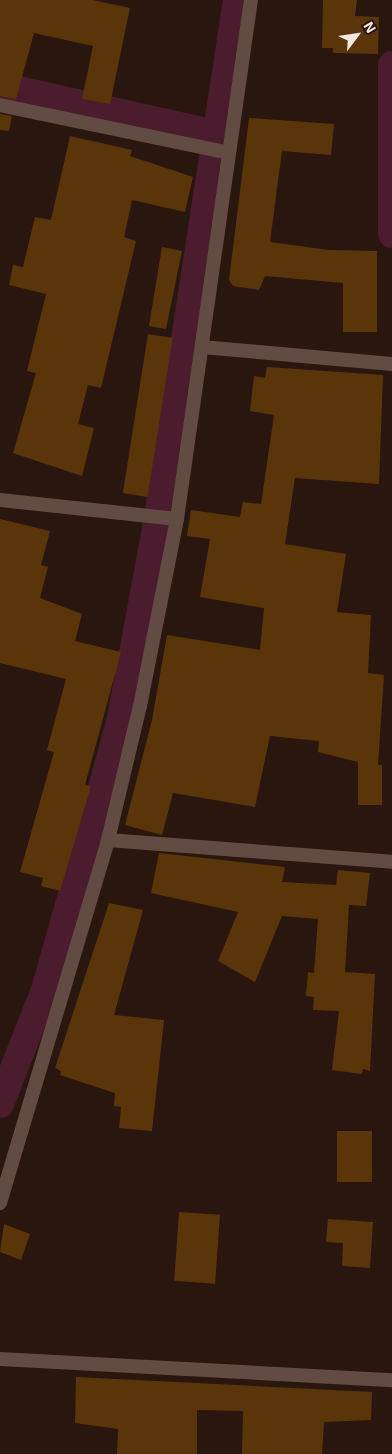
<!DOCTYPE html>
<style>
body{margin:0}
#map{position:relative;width:392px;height:1454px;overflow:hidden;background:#29160f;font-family:"Exo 2",sans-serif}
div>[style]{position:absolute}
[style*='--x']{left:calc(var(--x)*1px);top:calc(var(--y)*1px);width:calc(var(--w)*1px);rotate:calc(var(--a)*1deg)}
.canal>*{height:28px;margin:-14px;padding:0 14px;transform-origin:14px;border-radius:14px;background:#4b1b2e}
.building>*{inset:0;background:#5b350a;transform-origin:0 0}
.minor>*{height:14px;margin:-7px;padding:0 7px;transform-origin:7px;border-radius:7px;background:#614b42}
span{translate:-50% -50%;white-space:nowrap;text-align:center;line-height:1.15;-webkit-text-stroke:5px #29160f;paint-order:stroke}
.north{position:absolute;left:332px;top:10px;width:50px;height:50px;-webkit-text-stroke:4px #29160f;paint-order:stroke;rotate:59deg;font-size:14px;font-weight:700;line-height:20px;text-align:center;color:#f4e6e1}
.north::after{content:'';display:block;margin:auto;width:18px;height:22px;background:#f4e6e1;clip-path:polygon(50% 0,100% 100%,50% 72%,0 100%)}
</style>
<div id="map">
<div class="canal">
<i style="--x:392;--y:65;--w:169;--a:90"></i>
<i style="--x:0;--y:86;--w:222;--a:12.5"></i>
<i style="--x:0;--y:1104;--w:123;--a:-68.5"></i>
<i style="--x:45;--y:990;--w:277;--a:-74.3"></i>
<i style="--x:120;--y:723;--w:197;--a:-79.5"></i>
<i style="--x:156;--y:529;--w:535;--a:-81.29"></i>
</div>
<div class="building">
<i style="clip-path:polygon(0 0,93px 0,130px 8px,110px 104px,82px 99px,93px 46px,34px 33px,16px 99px,0 96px)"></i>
<i style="clip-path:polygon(323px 0,357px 0,355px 16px,379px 17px,378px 54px,333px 53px,333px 48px,322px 48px)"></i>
<i style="clip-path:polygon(0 114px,12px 116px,9px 131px,0 130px)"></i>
<i style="clip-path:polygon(249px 118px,334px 124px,331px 155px,282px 151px,270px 242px,329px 250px,377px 251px,377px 332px,343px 332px,343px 283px,265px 276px,259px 290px,233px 286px,229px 280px)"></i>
<i style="clip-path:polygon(70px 136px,132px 150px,130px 156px,193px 177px,185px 212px,132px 200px,124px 237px,136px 241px,101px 388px,88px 385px,78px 424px,94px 428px,82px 476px,13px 453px,36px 373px,27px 371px,46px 294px,9px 285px,13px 265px,23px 267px,35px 217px,51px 220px)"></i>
<i style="clip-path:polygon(162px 247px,182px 251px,166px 329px,149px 326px)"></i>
<i style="left:148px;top:334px;width:25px;height:161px;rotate:9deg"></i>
<i style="clip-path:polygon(267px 367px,383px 375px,379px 484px,295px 478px,285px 544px,346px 554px,337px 612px,371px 615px,368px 673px,384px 675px,378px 765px,382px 765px,382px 805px,358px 805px,358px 762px,318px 752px,319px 741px,270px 736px,255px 807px,173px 793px,162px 835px,125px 825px,152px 720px,167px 635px,260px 650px,264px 608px,200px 597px,210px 539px,187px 536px,191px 510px,240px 517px,243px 502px,261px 504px,274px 415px,250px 411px,254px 376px,265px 378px)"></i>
<i style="clip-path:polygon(0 519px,50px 531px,41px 565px,48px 567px,40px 598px,82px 614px,75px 641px,121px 652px,85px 785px,91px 786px,60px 891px,41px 886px,43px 878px,20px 872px,54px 752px,47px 750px,66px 679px,0 663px)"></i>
<i style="clip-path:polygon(159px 853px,285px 867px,282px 882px,336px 885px,338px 870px,370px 873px,366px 906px,349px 905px,345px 972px,375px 974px,370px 1071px,363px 1069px,362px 1074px,332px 1070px,339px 1011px,313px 1010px,314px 997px,306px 996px,308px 972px,314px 973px,318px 919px,282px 916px,255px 982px,218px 961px,238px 912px,151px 893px)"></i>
<i style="clip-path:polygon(109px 903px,143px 910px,114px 1015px,164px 1020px,152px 1131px,119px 1128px,121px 1107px,114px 1106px,115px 1093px,60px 1075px,61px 1071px,55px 1068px)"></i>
<i style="left:337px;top:1131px;width:35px;height:51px"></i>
<i style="left:179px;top:1212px;width:41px;height:69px;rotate:4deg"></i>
<i style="clip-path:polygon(328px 1219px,373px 1222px,370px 1268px,342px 1266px,343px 1243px,326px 1242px)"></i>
<i style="clip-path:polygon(4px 1224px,30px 1234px,21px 1260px,0 1252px)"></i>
<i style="clip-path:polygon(76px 1377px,372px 1392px,371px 1420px,324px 1422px,322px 1454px,242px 1454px,243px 1411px,197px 1410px,197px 1454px,117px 1454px,118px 1429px,75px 1423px)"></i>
</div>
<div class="minor">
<i style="--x:0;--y:105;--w:234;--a:11.8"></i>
<i style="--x:202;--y:347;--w:191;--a:5.1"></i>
<i style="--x:0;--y:500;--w:178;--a:6.1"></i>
<i style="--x:108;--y:840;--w:285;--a:4.4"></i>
<i style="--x:0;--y:1203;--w:379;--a:-73.4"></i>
<i style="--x:108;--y:840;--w:138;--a:-76.6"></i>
<i style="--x:140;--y:706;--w:191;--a:-78.8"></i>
<i style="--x:177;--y:519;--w:524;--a:-81.89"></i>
<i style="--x:0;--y:1359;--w:393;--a:3.1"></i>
</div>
<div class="north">N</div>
</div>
